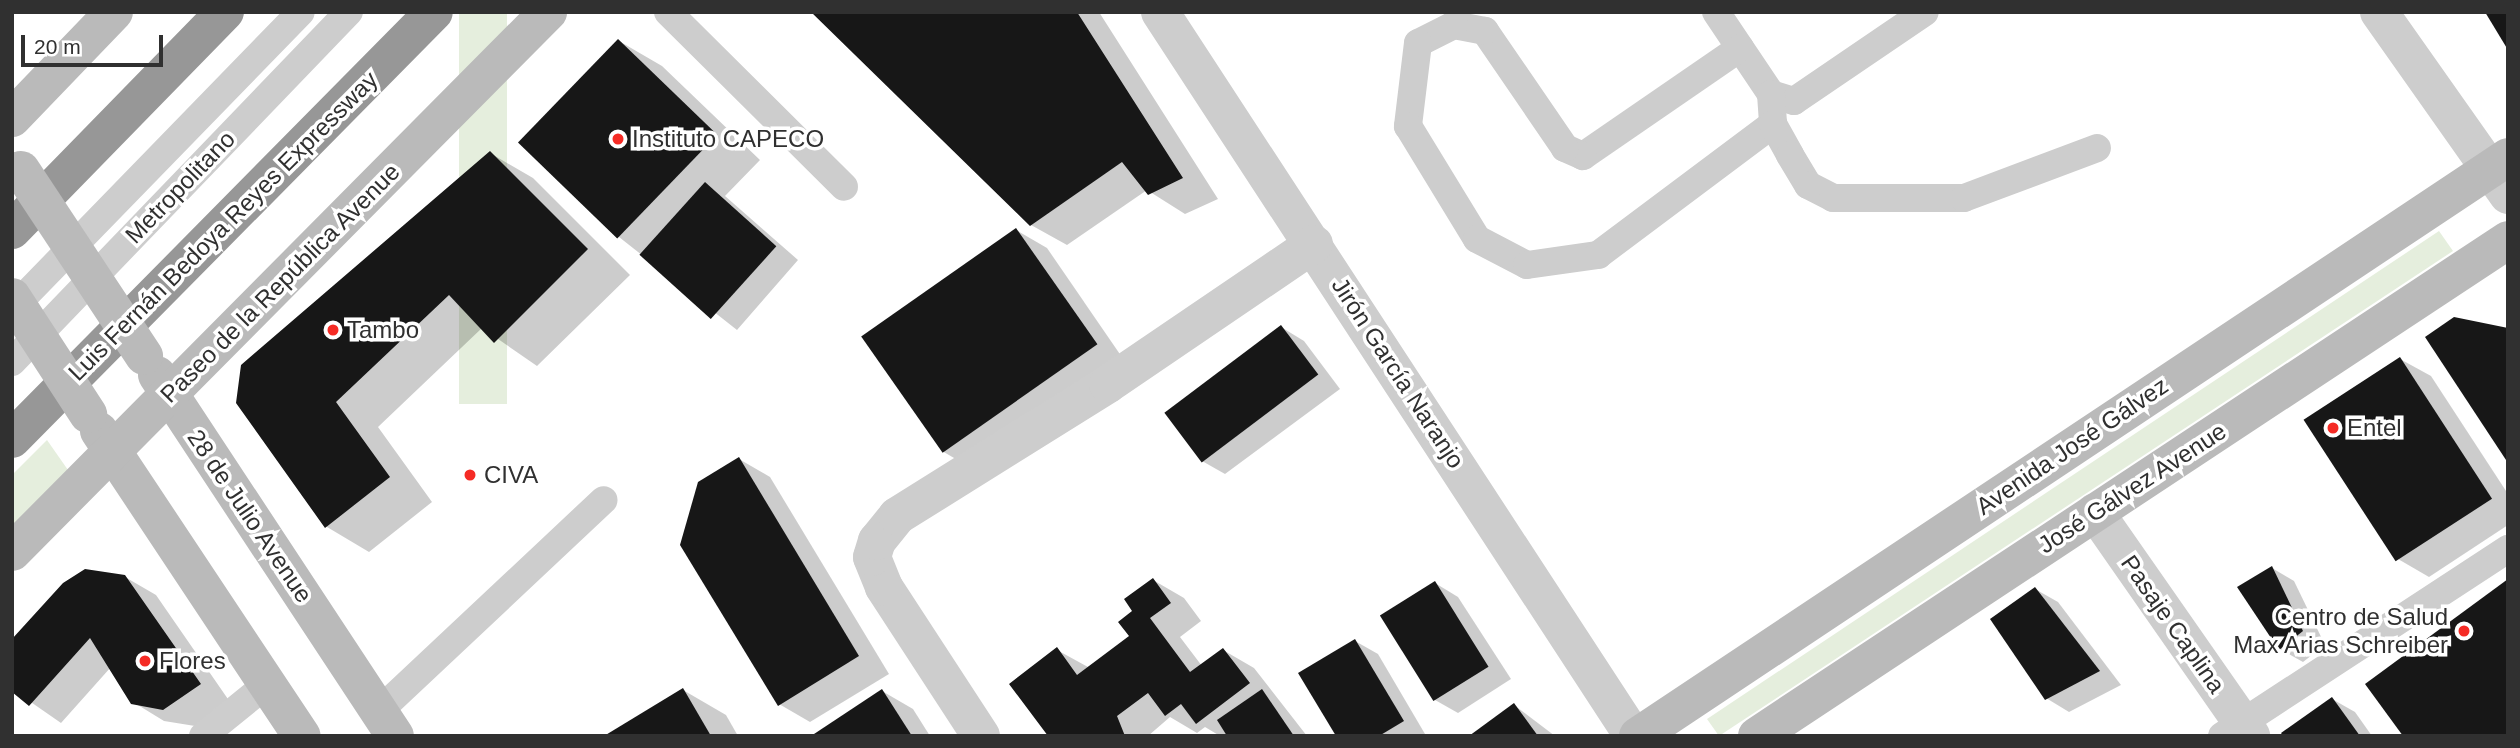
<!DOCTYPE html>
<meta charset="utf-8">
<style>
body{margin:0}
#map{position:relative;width:2520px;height:748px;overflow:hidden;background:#fff;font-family:Arial,sans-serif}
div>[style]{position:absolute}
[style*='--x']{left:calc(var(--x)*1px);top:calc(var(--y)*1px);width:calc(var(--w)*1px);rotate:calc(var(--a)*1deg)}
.green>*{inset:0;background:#e5eedd;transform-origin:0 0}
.shadow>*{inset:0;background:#0003}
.building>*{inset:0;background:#171717;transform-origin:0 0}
.lane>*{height:28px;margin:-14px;padding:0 14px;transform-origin:14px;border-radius:14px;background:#cdcdcd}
.street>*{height:38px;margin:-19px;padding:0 19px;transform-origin:19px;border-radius:19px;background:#cdcdcd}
.secondary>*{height:38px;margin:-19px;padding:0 19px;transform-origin:19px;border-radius:19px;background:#bababa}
.highway>*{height:38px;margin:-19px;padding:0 19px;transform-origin:19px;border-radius:19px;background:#979797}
.secondary-bridge>*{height:38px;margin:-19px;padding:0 19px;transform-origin:19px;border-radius:19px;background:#bababa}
.dots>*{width:19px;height:19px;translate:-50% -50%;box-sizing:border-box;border:4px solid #fff;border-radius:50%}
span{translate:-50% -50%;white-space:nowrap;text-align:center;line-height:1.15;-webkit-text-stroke:7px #fff;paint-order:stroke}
.poi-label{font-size:24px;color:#303030}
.left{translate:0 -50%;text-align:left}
.right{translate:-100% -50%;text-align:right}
.street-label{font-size:24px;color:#303030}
.frame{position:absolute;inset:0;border:14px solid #303030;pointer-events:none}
.scale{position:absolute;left:21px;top:35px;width:142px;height:32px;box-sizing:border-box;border:4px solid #303030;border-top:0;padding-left:9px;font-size:21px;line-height:24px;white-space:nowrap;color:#303030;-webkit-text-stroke:5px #fff;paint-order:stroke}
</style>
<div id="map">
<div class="green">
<i style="left:459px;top:12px;width:48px;height:392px"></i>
<i style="clip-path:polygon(2439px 231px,2453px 251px,1719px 736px,1707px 719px)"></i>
<i style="clip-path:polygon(47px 440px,68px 470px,12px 529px,12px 475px)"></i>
</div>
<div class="shadow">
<i style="clip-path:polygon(813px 12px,1099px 12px,1218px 199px,1185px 214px,1147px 190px,1067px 245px,1031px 225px)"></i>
<i style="clip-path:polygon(619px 41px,662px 66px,760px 160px,725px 196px,798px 260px,737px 330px,619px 237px,522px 143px)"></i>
<i style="clip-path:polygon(490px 153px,533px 178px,630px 275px,537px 366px,482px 328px,378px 427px,432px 502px,369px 552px,327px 527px,238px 402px)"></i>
<i style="clip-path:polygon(1016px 230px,1047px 248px,1126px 363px,973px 469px,942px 451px)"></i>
<i style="clip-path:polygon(1281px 327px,1304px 341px,1340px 389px,1225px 474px,1202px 461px)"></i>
<i style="clip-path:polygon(2400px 359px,2431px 376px,2508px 494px,2508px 525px,2429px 577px,2398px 559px)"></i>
<i style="clip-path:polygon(739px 459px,770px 477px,889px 674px,810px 722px,779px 704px)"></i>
<i style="clip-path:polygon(2272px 568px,2294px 581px,2325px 645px,2303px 662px,2280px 649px)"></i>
<i style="clip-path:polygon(125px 577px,156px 595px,230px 702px,195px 726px,164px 721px,133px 702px,111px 667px,61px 723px,12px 689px)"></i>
<i style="clip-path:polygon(1153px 580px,1184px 598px,1201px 621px,1180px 637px,1202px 666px,1223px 650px,1254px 668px,1307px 736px,1220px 736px,1205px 727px,1197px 733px,1170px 717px,1148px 736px,1050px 736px,1057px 650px,1088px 667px,1131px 637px,1135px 611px)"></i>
<i style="clip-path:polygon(1435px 583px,1458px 597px,1511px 679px,1458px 713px,1435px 700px)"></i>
<i style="clip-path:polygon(2035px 589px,2058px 602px,2121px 685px,2069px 712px,2046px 698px)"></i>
<i style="clip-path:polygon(1355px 641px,1378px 654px,1425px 734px,1338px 736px)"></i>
<i style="clip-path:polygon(683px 690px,726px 715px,738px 736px,608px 736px)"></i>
<i style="clip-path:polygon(882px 691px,913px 709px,930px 736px,814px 736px)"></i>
<i style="clip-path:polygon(2332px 699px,2355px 712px,2372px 736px,2285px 736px)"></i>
<i style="clip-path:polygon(1514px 705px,1555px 736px,1472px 736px)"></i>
</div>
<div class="building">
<i style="clip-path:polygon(811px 12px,1077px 12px,1183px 178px,1148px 195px,1122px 162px,1030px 226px)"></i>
<i style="clip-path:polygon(2485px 12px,2508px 12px,2508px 50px)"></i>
<i style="left:618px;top:39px;width:138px;height:144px;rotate:44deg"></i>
<i style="clip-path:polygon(490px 151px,588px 249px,494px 343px,449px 295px,336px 402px,390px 477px,325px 528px,236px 403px,241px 365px)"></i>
<i style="left:705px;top:182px;width:96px;height:98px;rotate:42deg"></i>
<i style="left:1016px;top:228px;width:142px;height:189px;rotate:55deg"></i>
<i style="clip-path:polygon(2454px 317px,2508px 328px,2508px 463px,2425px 337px)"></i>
<i style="left:1281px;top:325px;width:62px;height:146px;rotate:53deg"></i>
<i style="left:2400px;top:357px;width:169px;height:115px;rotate:57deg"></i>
<i style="clip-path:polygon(739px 457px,859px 656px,778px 706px,680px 545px,698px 482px)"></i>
<i style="clip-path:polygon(2272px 566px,2303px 631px,2279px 650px,2237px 587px)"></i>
<i style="clip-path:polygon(85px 569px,125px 575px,201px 684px,163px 710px,131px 704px,90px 638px,29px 706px,12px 692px,12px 639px,63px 583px)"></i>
<i style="clip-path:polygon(1153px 578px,1171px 603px,1150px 618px,1190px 672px,1223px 648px,1250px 683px,1196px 724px,1181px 704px,1165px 716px,1148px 693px,1117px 716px,1125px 736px,1048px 736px,1009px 684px,1057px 647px,1077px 675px,1129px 636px,1118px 622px,1132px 611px,1124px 599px)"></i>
<i style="clip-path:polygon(2508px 579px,2508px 736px,2403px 736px,2365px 684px)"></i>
<i style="left:1435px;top:581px;width:101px;height:65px;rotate:58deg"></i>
<i style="clip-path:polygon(2035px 587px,2100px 671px,2045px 700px,1990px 619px)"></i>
<i style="clip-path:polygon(1355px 639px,1404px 721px,1379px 736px,1336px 736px,1298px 673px)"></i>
<i style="clip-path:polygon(683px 688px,711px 736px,604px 736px)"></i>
<i style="clip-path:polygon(882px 689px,912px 736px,811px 736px)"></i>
<i style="clip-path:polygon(1262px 689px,1294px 736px,1227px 736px,1217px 720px)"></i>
<i style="clip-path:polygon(2332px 697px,2360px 736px,2283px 736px,2281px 733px)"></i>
<i style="clip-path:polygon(1514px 703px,1538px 736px,1469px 736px)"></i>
</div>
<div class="lane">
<i style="--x:668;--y:12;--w:248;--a:44.8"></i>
<i style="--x:1716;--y:12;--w:99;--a:56.1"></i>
<i style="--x:1771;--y:94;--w:24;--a:17"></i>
<i style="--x:1794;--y:101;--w:158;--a:-34.2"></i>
<i style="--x:1740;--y:48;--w:191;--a:145.5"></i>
<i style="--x:1583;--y:156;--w:20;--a:-156"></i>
<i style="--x:1565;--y:148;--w:142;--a:-124.4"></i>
<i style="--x:1485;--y:31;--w:32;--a:-169"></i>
<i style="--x:1454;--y:25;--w:40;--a:153.4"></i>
<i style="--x:1418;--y:43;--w:84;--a:96.9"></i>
<i style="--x:1408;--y:126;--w:132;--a:58.6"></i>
<i style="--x:1477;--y:239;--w:56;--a:27.5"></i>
<i style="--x:1527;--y:265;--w:72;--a:-8"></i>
<i style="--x:1598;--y:255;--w:219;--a:-36.8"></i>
<i style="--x:1771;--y:94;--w:30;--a:86"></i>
<i style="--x:1773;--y:124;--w:35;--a:61"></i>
<i style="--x:1790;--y:155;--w:35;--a:59"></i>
<i style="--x:1808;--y:185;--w:28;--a:27"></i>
<i style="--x:1833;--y:198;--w:131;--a:0"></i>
<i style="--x:1964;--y:198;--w:142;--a:-20.6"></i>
<i style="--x:12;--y:309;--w:414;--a:-45.8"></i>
<i style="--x:12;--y:362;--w:486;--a:-46.1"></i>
<i style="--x:379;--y:711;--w:308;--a:-43.2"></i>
<i style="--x:203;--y:736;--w:82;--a:-39.1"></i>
<i style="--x:2222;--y:736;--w:342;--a:-33.2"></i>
</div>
<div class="street">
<i style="--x:1160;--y:12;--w:865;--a:56.84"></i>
<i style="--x:2379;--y:12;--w:224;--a:54.8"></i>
<i style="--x:2095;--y:512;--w:273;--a:55.1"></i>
<i style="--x:981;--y:736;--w:178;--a:-123.1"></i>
<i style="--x:884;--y:587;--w:32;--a:-112"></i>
<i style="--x:872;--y:557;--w:17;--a:-73"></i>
<i style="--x:877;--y:541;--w:32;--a:-51"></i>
<i style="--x:897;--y:516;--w:249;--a:-32"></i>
<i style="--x:1108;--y:384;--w:249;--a:-34.2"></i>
</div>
<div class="secondary">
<i style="--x:12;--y:118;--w:147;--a:-46.1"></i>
<i style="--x:157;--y:375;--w:432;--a:56.6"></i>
<i style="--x:99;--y:431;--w:366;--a:56.4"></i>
<i style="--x:12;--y:552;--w:761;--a:-45.21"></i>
<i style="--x:1638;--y:736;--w:1045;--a:-33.64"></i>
<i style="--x:1757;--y:736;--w:900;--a:-33.44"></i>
</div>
<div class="highway">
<i style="--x:12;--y:230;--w:305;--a:-45.7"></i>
<i style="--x:12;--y:439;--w:600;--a:-45.34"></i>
</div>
<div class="secondary-bridge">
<i style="--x:21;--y:170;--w:223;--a:56.5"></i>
<i style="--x:12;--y:297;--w:140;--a:57"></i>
</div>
<div class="dots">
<i style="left:618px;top:139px;background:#f52b25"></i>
<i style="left:333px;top:330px;background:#f52b25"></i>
<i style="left:2333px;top:428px;background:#f52b25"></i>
<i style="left:470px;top:475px;background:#f52b25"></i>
<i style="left:2464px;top:631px;background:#f52b25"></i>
<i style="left:145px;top:661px;background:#f52b25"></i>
</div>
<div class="poi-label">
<span class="left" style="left:632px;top:139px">Instituto CAPECO</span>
<span class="left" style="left:347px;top:330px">Tambo</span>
<span class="left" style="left:2347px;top:428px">Entel</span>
<span class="left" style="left:484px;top:475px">CIVA</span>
<span class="right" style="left:2448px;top:631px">Centro de Salud<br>Max Arias Schreiber</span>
<span class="left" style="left:159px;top:661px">Flores</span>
</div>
<div class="street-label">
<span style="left:180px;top:187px;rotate:-46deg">Metropolitano</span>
<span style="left:223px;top:226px;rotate:-45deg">Luis Fernán Bedoya Reyes Expressway</span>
<span style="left:280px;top:283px;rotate:-45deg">Paseo de la República Avenue</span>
<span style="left:1398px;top:373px;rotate:57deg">Jirón García Naranjo</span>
<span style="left:2072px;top:446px;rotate:-34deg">Avenida José Gálvez</span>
<span style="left:2132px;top:488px;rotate:-33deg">José Gálvez Avenue</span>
<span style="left:250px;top:516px;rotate:56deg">28 de Julio Avenue</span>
<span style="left:2173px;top:624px;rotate:55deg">Pasaje Caplina</span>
</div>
<div class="frame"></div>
<div class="scale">20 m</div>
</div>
